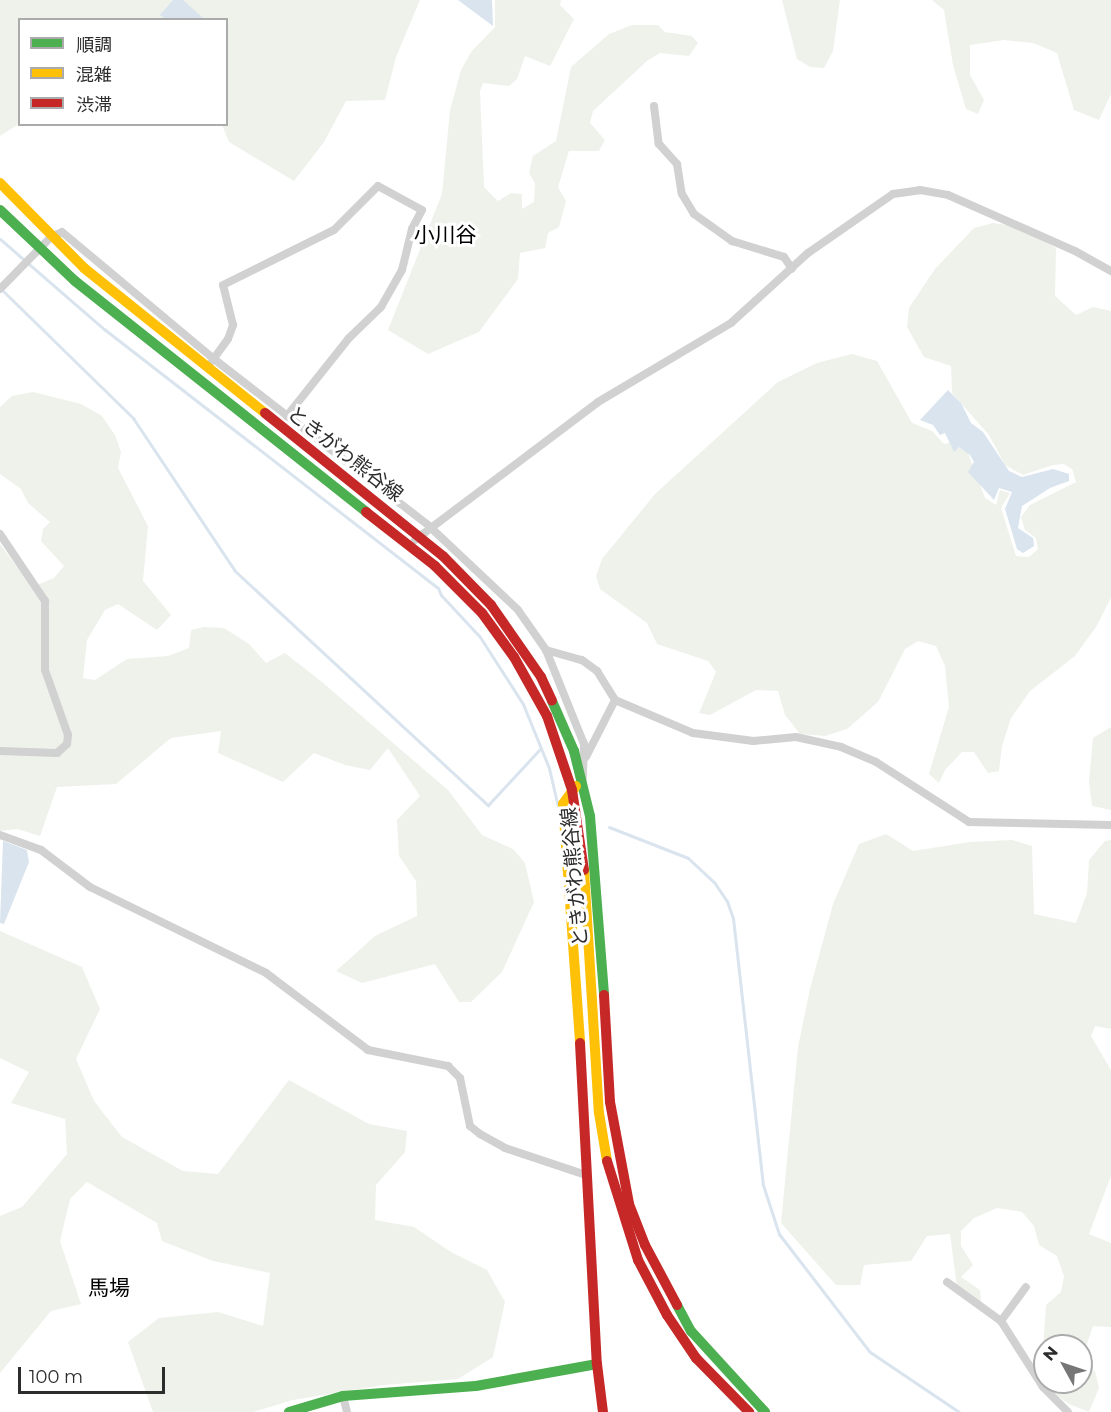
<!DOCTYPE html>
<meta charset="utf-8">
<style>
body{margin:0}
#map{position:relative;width:1111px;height:1412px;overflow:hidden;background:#fff;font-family:Montserrat,"Noto Sans JP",sans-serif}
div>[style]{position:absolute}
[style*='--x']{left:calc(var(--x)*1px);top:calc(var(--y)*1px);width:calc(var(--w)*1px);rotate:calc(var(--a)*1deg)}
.green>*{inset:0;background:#eef2eb}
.water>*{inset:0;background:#d9e4ee}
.stream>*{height:3px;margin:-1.5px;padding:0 1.5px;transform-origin:1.5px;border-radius:1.5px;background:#d9e4ee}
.street>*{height:8px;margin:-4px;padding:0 4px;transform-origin:4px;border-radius:4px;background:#d1d1d1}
.fast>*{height:10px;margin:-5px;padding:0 5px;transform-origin:5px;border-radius:5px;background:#4caf50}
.slow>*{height:10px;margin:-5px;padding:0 5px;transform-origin:5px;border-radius:5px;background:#ffc107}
.jam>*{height:10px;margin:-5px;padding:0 5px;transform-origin:5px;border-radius:5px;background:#c62828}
span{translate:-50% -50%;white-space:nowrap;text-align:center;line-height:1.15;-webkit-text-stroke:6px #fff;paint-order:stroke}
.street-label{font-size:20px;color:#2c2c2c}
.neighbourhood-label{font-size:21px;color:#000}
.legend{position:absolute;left:18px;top:18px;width:210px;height:108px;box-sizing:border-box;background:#fff;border:2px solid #ababab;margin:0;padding:8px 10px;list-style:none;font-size:18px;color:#2c2c2c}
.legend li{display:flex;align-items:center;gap:12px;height:30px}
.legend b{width:30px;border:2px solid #ababab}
.north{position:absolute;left:1033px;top:1334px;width:60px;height:60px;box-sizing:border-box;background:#fff;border:2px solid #ababab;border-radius:50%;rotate:310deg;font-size:16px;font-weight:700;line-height:24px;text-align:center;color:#2c2c2c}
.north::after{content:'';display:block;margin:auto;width:21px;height:27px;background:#767676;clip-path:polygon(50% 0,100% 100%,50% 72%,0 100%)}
.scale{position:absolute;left:18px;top:1367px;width:147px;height:27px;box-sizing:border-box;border:3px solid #2c2c2c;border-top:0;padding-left:8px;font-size:18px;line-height:21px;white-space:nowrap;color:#2c2c2c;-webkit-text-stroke:4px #fff;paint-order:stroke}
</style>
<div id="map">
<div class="green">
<i style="clip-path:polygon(0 0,420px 0,396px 57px,385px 100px,346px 101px,324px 142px,294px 181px,229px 142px,222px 125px,226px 124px,226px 20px,20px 20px,19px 124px,0 136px)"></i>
<i style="clip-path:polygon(495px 0,561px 0,560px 5px,574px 19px,550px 66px,525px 56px,517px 79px,509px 86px,483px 83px,480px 91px,484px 187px,498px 201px,511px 193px,522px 194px,522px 209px,534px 202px,535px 183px,529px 173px,533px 156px,556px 141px,571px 67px,609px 34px,632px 25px,658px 25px,665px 32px,692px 36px,698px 43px,689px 56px,660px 53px,647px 61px,593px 111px,590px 123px,605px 140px,599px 151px,569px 151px,558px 187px,566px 201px,559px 227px,548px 233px,545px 248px,520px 253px,518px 279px,479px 332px,428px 354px,388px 330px,442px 194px,450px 110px,461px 70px,471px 52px,495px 27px)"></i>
<i style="clip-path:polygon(782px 0,840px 0,833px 51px,824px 68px,810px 67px,797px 59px)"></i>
<i style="clip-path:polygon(932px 0,1111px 0,1111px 94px,1099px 120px,1074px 110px,1057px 53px,1033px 43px,1004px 40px,970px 45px,970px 75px,984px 100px,978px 114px,966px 109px,953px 65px,944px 10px)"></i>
<i style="clip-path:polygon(993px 223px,1014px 226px,1056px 248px,1055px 296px,1076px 315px,1093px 307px,1111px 311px,1111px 598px,1096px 627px,1075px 656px,1030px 691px,1011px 718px,1002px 746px,999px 771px,988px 773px,974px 752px,962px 752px,945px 770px,939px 783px,929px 774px,949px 707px,945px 666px,936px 646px,918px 641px,905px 649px,878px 702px,847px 729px,825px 736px,800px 734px,785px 715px,778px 691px,756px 690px,710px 715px,699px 713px,716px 672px,708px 661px,657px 644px,647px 623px,600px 589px,596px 576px,602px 559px,655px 494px,778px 382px,817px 363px,852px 354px,877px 361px,912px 423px,932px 431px,944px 444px,958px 441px,968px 453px,985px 498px,996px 505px,1000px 490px,1010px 493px,1001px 508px,1016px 556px,1029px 557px,1038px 549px,1036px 538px,1025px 530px,1021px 517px,1030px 505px,1076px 482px,1072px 469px,1064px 464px,1053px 465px,1023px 475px,1005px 465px,989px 435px,952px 393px,951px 366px,924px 357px,907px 327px,909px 308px,935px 269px,974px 228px)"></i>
<i style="clip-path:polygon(33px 392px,81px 404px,102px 416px,115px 435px,121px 452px,118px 468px,148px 526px,143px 581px,171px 615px,157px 630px,118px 604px,105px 610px,87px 640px,83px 678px,95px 680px,127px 659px,168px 656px,189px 648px,191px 630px,204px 627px,224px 628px,249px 644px,266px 663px,285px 653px,322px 682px,448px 790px,482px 835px,513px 849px,525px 863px,534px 902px,502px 972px,471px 1002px,459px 1002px,435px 964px,362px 983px,336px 971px,375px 936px,417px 916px,416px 881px,399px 856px,397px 820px,420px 796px,388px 748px,370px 770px,345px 765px,314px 753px,283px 782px,218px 753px,221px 731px,171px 738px,116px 784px,57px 787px,40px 836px,17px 829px,0 831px,0 544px,32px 587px,54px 578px,64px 566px,41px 541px,43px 529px,50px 522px,28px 503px,21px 489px,0 474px,0 407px,12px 396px)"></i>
<i style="clip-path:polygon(1111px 727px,1111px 810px,1092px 806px,1089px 782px,1093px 738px)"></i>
<i style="clip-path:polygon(886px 834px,913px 851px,970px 842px,1012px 840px,1032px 846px,1034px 914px,1076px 923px,1087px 893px,1089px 860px,1105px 841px,1111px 840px,1111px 1029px,1095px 1026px,1091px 1036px,1111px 1070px,1111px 1176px,1089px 1234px,1111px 1243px,1111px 1327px,1093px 1326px,1081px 1361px,1081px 1346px,1045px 1346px,1045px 1376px,1042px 1365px,1046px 1305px,1061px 1292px,1064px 1276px,1057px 1256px,1039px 1245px,1034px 1226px,1022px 1212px,997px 1208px,974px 1218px,961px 1231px,961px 1246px,973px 1265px,961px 1277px,980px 1290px,981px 1304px,963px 1299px,957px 1287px,950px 1234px,927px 1236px,911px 1261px,864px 1265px,860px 1285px,836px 1285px,781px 1223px,798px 1047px,810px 989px,833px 904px,859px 844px)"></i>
<i style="clip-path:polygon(0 931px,82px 967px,100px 1009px,76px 1059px,94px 1101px,122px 1137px,183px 1171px,218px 1174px,289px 1080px,369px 1124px,407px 1131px,405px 1152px,376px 1185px,375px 1220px,414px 1227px,451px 1252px,487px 1270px,505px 1302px,493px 1357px,458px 1379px,383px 1385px,293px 1400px,253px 1412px,153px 1412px,128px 1342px,159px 1318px,218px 1312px,263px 1326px,270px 1273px,213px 1261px,162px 1241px,157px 1223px,87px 1182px,70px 1199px,60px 1241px,81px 1304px,51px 1311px,0 1373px,0 1216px,22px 1207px,67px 1154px,65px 1119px,11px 1103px,29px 1072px,0 1058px)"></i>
<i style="clip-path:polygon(1081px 1363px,1095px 1371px,1099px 1388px,1089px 1412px,1069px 1404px,1049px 1390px,1047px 1382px,1081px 1382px)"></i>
</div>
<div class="water">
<i style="clip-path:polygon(173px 0,183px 0,204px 19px,165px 19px,160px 15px)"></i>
<i style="clip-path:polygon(458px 0,492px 0,493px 26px)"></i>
<i style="clip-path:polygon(948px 390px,961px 403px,971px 423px,983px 432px,1009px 471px,1022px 477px,1053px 469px,1069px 474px,1069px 481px,1050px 488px,1022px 506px,1018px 528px,1033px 538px,1034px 546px,1023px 553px,1017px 549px,1005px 509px,1012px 492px,999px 488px,994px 500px,968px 472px,974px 462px,970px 455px,959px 447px,954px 452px,945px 433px,940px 435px,933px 425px,920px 420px)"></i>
<i style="clip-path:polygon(3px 841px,27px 850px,29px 862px,4px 924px,0 923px)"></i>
</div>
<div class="stream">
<i style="--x:0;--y:239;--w:138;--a:40.9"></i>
<i style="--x:104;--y:329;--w:423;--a:37.8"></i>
<i style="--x:438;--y:588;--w:8;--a:67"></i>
<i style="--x:441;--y:595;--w:57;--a:47.1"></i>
<i style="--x:480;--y:637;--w:80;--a:57.3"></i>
<i style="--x:523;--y:704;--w:69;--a:67.9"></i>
<i style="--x:549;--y:768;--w:39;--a:77"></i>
<i style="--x:1;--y:289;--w:185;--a:44.3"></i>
<i style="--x:133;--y:418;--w:184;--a:56.3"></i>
<i style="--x:235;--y:571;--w:345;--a:42.8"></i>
<i style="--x:488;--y:805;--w:76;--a:-47.1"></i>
<i style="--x:609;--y:827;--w:85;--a:21.4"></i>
<i style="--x:688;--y:858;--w:35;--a:43"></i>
<i style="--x:714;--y:882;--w:23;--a:56"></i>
<i style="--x:727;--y:901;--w:18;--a:71"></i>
<i style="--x:733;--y:918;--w:269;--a:83.6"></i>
<i style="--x:763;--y:1185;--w:52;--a:71.9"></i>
<i style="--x:779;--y:1234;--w:149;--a:52.4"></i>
<i style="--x:870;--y:1352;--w:107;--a:34"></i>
</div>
<div class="street">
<i style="--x:654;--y:106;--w:38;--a:83"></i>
<i style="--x:659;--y:144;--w:27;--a:48"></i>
<i style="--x:677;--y:164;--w:30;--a:81"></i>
<i style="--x:682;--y:194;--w:23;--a:59"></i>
<i style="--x:694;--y:214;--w:47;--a:35.4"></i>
<i style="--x:732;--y:241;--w:54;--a:17.1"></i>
<i style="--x:784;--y:257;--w:14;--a:56"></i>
<i style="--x:0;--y:289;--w:73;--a:-45.6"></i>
<i style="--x:51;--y:237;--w:12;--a:-24"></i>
<i style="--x:62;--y:232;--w:198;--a:39.9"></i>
<i style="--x:214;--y:359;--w:272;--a:37.8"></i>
<i style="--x:429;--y:526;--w:122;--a:43.3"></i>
<i style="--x:518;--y:610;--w:49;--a:55"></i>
<i style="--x:546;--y:650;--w:101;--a:68"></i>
<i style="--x:584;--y:744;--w:35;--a:92"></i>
<i style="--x:212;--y:361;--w:27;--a:-54"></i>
<i style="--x:228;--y:339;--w:15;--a:-70"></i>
<i style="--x:233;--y:325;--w:41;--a:-104"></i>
<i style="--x:223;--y:285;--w:124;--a:-26.4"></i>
<i style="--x:334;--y:230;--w:62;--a:-45"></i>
<i style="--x:378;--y:186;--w:50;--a:28.6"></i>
<i style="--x:422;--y:210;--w:21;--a:118"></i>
<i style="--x:412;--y:229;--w:42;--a:103.7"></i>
<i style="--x:402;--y:270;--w:43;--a:119.6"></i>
<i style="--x:381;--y:307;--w:45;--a:135.9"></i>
<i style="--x:349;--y:338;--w:100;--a:128.5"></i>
<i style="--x:0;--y:534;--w:81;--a:56.1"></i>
<i style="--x:45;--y:601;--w:69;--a:90"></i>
<i style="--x:45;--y:670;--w:69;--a:70.5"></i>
<i style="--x:68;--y:735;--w:9;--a:96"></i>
<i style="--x:67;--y:744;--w:13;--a:138"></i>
<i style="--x:57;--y:753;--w:57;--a:-178"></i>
<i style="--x:415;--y:540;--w:229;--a:-37"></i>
<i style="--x:598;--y:402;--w:155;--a:-30.7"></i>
<i style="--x:731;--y:323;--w:104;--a:-42.3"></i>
<i style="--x:808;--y:253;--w:103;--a:-34.8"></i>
<i style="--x:893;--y:194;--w:27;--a:-8"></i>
<i style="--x:920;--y:190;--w:28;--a:10"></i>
<i style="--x:948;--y:195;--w:139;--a:23.8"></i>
<i style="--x:1075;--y:251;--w:41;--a:29.1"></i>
<i style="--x:546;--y:650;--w:37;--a:16"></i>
<i style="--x:582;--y:660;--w:19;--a:36"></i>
<i style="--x:597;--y:671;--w:34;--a:58"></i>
<i style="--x:586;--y:757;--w:64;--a:-63"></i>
<i style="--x:615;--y:700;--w:85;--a:22.9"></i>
<i style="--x:693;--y:733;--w:61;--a:7.6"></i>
<i style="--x:753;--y:741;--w:43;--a:-5.3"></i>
<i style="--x:796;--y:737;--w:46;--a:12.5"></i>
<i style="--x:841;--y:747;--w:38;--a:23"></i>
<i style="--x:876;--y:762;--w:111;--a:32.8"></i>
<i style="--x:969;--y:822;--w:142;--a:1.2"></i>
<i style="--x:0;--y:835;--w:44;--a:20.1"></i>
<i style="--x:41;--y:850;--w:61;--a:37.1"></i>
<i style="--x:90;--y:887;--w:196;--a:26"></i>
<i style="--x:266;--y:973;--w:128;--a:37"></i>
<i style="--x:368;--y:1050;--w:82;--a:11.3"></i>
<i style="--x:448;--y:1066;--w:17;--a:45"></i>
<i style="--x:460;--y:1078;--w:49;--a:78.2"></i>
<i style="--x:470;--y:1126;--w:13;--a:39"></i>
<i style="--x:480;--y:1134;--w:29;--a:29"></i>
<i style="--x:505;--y:1148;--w:85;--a:18.4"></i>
<i style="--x:947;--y:1282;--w:67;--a:35.8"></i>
<i style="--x:1001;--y:1321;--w:78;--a:57.5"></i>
<i style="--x:1043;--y:1387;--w:35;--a:45"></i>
<i style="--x:1001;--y:1321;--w:42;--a:-53.7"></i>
<i style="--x:343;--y:1396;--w:16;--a:76"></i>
</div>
<div class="fast">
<i style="--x:0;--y:210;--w:103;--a:43.4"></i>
<i style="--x:75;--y:281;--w:372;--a:38.4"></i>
<i style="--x:552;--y:701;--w:55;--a:66.3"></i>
<i style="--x:574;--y:751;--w:67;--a:76.2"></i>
<i style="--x:590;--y:816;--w:180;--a:85.5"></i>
<i style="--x:677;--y:1305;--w:30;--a:62"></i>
<i style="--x:691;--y:1331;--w:110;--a:47.6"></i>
<i style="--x:289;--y:1412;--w:56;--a:-16.5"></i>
<i style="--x:343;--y:1396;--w:133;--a:-4.3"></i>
<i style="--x:476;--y:1386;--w:123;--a:-10.3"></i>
</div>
<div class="slow">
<i style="--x:0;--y:183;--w:120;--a:45.3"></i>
<i style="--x:84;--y:268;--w:232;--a:38.7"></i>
<i style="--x:576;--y:786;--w:22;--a:126"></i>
<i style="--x:563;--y:804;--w:240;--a:85.9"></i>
<i style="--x:584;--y:870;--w:243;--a:86.5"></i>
<i style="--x:599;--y:1113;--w:49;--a:80.5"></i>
</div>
<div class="jam">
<i style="--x:265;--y:413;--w:228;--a:38.8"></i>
<i style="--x:443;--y:556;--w:69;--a:45.6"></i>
<i style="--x:491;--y:605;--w:88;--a:55.2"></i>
<i style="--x:541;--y:677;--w:26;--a:65"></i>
<i style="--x:366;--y:512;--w:88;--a:38"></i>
<i style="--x:435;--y:566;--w:66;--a:45"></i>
<i style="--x:482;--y:613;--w:54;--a:54"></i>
<i style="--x:514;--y:657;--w:68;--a:60.8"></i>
<i style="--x:547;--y:716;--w:78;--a:71.3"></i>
<i style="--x:572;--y:790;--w:81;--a:81.5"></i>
<i style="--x:604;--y:995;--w:107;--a:86.8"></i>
<i style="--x:610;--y:1102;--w:104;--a:79.4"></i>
<i style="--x:629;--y:1204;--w:44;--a:68.7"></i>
<i style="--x:645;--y:1245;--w:68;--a:61.9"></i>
<i style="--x:580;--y:1043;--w:321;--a:87"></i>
<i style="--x:597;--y:1364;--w:48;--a:82.9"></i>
<i style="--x:607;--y:1161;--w:104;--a:72.6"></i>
<i style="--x:638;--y:1260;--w:62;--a:62.2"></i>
<i style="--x:667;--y:1315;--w:52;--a:56"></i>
<i style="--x:696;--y:1358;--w:76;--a:45.5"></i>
</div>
<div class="street-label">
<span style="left:345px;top:454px;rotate:38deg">ときがわ熊谷線</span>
<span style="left:575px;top:877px;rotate:-95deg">ときがわ熊谷線</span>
</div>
<div class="neighbourhood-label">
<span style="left:445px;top:235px">小川谷</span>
<span style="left:109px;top:1288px">馬場</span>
</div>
<ul class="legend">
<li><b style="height:8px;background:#4caf50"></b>順調</li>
<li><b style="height:8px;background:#ffc107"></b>混雑</li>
<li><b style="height:8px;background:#c62828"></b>渋滞</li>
</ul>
<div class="north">N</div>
<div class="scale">100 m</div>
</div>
